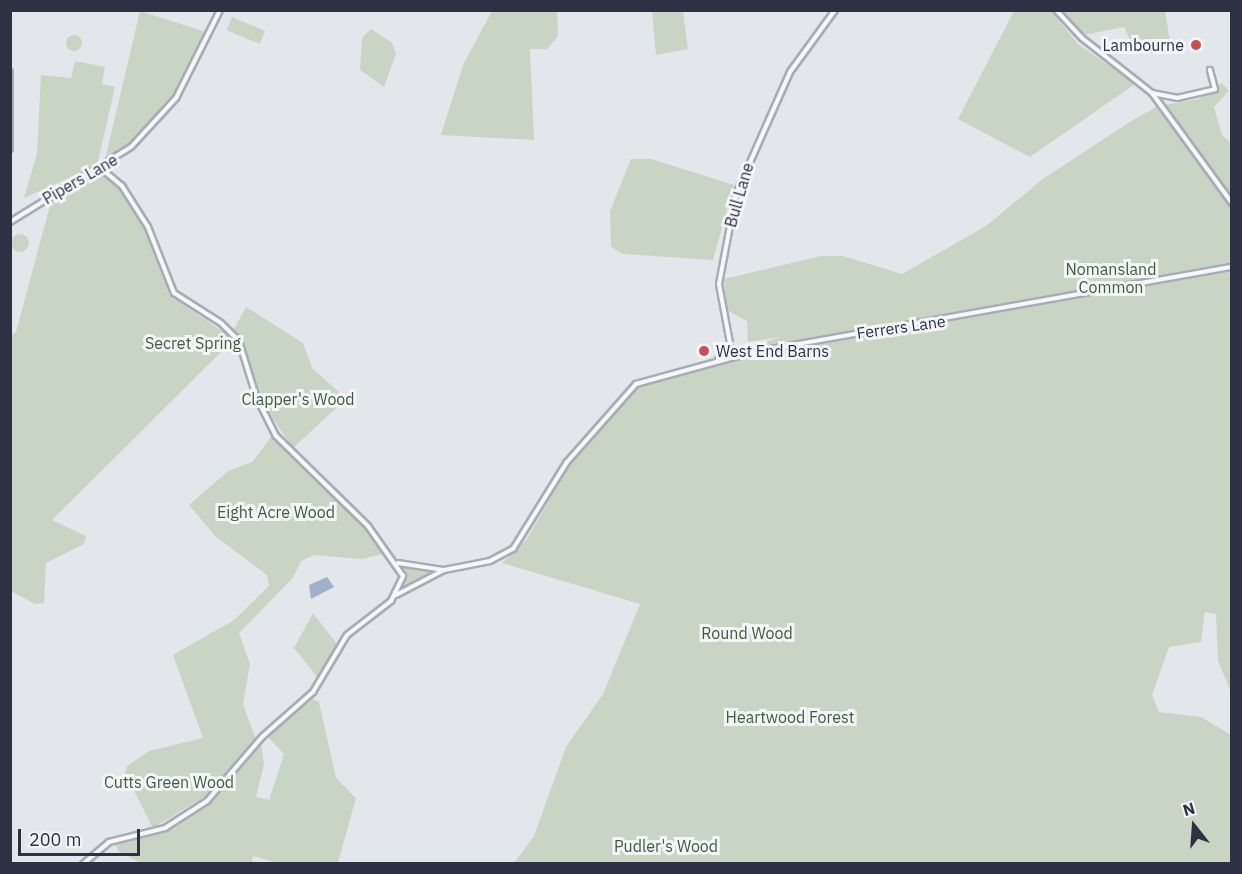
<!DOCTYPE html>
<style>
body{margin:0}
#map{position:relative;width:1242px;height:874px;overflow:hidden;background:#e3e6eb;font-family:"IBM Plex Sans",sans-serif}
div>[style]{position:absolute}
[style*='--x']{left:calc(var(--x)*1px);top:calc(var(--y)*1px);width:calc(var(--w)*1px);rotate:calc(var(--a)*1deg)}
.green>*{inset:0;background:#c8d5c5;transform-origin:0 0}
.round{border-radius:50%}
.water>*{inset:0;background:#a0b1ca}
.roads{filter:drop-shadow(2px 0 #a8acb5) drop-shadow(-2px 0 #a8acb5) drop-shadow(0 2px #a8acb5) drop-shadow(0 -2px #a8acb5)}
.street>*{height:4px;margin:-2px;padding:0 2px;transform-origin:2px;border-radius:2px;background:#f6f7f9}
.dots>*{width:16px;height:16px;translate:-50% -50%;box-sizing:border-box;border:3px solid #f3f5f8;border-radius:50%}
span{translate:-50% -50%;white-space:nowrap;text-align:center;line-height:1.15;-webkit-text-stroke:6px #f3f5f8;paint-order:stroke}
.poi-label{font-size:16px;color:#2c3243}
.right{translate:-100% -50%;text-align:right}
.left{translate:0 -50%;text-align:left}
.street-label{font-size:16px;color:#2c3243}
.park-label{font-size:16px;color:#3d5e39}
.frame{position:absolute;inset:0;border:12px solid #2c3243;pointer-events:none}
.north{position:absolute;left:1164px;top:796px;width:60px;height:60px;-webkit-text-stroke:4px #f3f5f8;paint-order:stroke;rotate:343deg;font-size:16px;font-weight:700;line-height:24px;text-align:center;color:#2c3243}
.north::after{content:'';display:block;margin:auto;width:21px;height:27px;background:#2c3243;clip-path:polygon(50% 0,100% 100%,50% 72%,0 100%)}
.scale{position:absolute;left:18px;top:829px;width:122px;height:27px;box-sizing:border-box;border:3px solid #2c3243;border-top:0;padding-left:8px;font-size:18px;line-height:21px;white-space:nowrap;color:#2c3243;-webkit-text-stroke:4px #f3f5f8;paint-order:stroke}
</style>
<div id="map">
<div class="green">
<i style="clip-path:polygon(140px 11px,209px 33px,173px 98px,130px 146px,104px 164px)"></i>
<i style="clip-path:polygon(492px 11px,557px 11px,558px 36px,547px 49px,530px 49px,534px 140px,441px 135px,463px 65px)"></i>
<i style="clip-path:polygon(652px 11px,683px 11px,688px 49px,656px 55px)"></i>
<i style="clip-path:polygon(1014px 11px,1051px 11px,1078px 44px,1135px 84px,1030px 157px,958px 119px)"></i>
<i style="clip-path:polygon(1060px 11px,1165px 11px,1170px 42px,1130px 40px,1124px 27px,1084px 35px)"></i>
<i style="left:232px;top:17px;width:36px;height:14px;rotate:23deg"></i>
<i style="clip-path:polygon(371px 29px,392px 43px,396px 54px,384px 87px,360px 70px,362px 38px)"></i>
<i class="round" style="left:66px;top:35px;width:16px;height:16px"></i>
<i style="clip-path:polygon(75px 61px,105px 67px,102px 84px,115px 87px,97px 166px,24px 198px,37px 154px,41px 75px,71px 78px)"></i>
<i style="clip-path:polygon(1222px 83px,1229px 91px,1214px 107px,1222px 135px,1232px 144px,1231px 692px,1218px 661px,1216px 614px,1205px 612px,1201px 642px,1169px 647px,1152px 695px,1159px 712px,1201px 717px,1231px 735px,1231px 863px,514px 863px,534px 836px,566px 747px,603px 694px,640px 604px,502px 563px,527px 539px,570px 464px,638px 385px,780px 337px,748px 342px,747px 321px,726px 310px,724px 279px,821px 256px,843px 256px,902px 274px,986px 226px,1044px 178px,1133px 120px,1158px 106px,1199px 99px)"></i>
<i style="clip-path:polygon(631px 159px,651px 159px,734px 185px,713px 260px,623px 254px,611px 247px,610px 211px)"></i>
<i style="clip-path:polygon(100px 174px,118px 188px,145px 227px,170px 296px,234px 339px,52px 520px,86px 536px,84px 544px,46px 563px,44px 603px,35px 604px,11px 591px,11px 335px,16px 332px,52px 198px)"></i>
<i class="round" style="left:11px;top:234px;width:18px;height:18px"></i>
<i style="clip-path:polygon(246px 307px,303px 343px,312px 368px,340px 393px,335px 409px,293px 448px,258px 397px,234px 329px)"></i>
<i style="clip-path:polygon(272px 436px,369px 529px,383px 554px,362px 559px,314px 555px,301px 561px,293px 578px,239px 633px,250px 664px,243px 704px,256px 740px,207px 795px,153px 828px,125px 773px,127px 766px,149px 751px,203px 738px,173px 655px,234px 620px,269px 586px,267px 575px,215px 536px,189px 505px,228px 471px,252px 462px)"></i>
<i style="clip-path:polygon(403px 565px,439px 571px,401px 590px)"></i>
<i style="clip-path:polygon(313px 613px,337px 644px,318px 678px,294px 648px)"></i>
<i style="clip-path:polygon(313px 699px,319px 702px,336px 778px,356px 798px,338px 863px,277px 863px,253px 856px,252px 863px,141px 863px,118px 851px,115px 842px,173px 829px,208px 806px,261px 743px,264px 764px,256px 797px,269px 800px,284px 754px,267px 736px)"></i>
</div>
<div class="water">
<i style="clip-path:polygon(327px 577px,334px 587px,311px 599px,309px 585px)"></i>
</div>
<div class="roads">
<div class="street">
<i style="--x:1056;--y:10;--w:38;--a:47"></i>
<i style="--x:1082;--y:38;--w:89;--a:38.2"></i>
<i style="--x:1152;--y:93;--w:136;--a:54"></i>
<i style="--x:10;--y:72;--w:77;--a:90"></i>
<i style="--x:1152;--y:93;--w:25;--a:11"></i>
<i style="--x:1177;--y:98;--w:39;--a:-13"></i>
<i style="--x:1215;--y:89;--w:20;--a:-105"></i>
<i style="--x:10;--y:222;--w:142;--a:-31.8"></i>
<i style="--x:131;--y:147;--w:67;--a:-47.4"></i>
<i style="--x:176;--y:98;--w:98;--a:-63.4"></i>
<i style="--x:718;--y:360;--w:21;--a:-55"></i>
<i style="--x:730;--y:343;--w:60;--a:-100.6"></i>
<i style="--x:719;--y:284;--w:92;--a:-79.3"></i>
<i style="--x:736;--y:194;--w:133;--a:-66.1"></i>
<i style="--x:790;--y:72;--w:77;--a:-54"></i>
<i style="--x:398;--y:563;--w:47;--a:8.7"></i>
<i style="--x:396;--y:595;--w:54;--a:-27.5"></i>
<i style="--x:444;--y:570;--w:47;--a:-11.1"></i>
<i style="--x:490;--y:561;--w:26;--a:-28"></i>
<i style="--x:513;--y:549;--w:102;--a:-58.2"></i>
<i style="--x:567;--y:462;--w:104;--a:-48.5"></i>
<i style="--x:636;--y:384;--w:121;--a:-15.3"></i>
<i style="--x:753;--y:352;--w:486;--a:-10.1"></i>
<i style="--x:83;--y:864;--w:34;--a:-40"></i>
<i style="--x:109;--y:842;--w:58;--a:-14"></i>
<i style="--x:165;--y:828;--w:50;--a:-32.7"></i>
<i style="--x:207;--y:801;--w:84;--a:-49.3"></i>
<i style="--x:262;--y:737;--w:68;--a:-41.4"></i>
<i style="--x:313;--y:692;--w:66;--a:-59.2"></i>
<i style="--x:347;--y:635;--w:56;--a:-37.7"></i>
<i style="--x:391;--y:601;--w:28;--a:-64"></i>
<i style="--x:403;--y:576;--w:61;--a:-125"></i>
<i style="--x:368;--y:526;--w:129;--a:-135.6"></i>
<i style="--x:276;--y:436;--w:45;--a:-116.6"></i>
<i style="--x:256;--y:396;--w:58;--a:-107.2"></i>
<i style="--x:239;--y:341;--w:25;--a:-135"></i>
<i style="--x:221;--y:323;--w:56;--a:-147.4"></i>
<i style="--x:174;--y:293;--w:71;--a:-111.5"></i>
<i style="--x:148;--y:227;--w:49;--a:-122.4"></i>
<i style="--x:122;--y:186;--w:26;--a:-140"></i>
</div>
</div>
<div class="dots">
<i style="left:1196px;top:45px;background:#cb4e56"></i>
<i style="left:704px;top:351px;background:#cb4e56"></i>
</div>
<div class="poi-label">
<span class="right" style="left:1184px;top:45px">Lambourne</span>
<span class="left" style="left:716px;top:351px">West End Barns</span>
</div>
<div class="street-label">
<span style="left:80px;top:179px;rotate:-30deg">Pipers Lane</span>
<span style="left:739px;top:195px;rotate:-74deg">Bull Lane</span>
<span style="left:901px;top:327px;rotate:-8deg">Ferrers Lane</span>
</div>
<div class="park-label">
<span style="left:1111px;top:278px">Nomansland<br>Common</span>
<span style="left:193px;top:343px">Secret Spring</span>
<span style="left:298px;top:399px">Clapper's Wood</span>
<span style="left:276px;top:512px">Eight Acre Wood</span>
<span style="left:747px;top:633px">Round Wood</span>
<span style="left:790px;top:717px">Heartwood Forest</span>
<span style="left:169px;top:782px">Cutts Green Wood</span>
<span style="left:666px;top:846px">Pudler's Wood</span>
</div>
<div class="frame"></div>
<div class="north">N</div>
<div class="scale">200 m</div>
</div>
